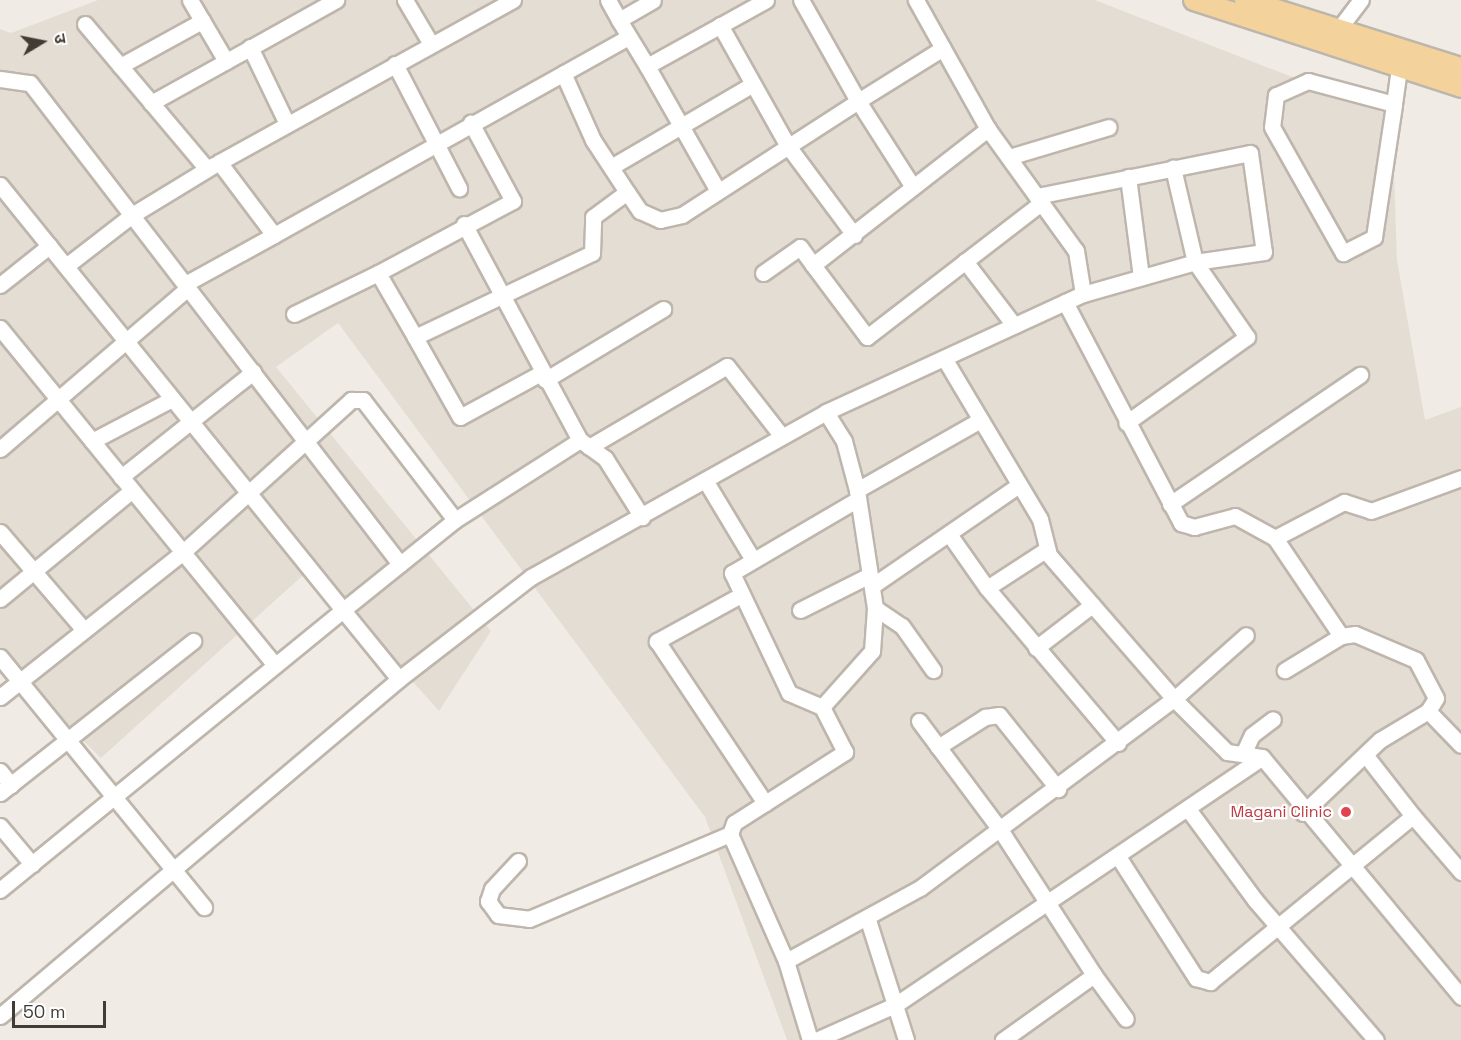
<!DOCTYPE html>
<meta charset="utf-8">
<style>
body{margin:0}
#map{position:relative;width:1461px;height:1040px;overflow:hidden;background:#f0ece5;font-family:"Space Grotesk","Noto Sans Devanagari",sans-serif}
div>[style]{position:absolute}
[style*='--x']{left:calc(var(--x)*1px);top:calc(var(--y)*1px);width:calc(var(--w)*1px);rotate:calc(var(--a)*1deg)}
.residential>*{inset:0;background:#e4ddd4}
.roads{filter:drop-shadow(2px 0 #beb6ac) drop-shadow(-2px 0 #beb6ac) drop-shadow(0 2px #beb6ac) drop-shadow(0 -2px #beb6ac)}
.minor>*{height:15px;margin:-7.5px;padding:0 7.5px;transform-origin:7.5px;border-radius:7.5px;background:#fff}
.major>*{height:20px;margin:-10px;padding:0 10px;transform-origin:10px;border-radius:10px;background:#f3d29c}
.dots>*{width:16px;height:16px;translate:-50% -50%;box-sizing:border-box;border:3px solid #fff;border-radius:50%}
span{translate:-50% -50%;white-space:nowrap;text-align:center;line-height:1.15;-webkit-text-stroke:4.5px #fff;paint-order:stroke}
.health-label{font-size:16px;color:#be3a42}
.right{translate:-100% -50%;text-align:right}
.north{position:absolute;left:12px;top:12px;width:60px;height:60px;-webkit-text-stroke:4px #fff;paint-order:stroke;rotate:80deg;font-size:16px;font-weight:700;line-height:24px;text-align:center;color:#423c35}
.north::after{content:'';display:block;margin:auto;width:21px;height:27px;background:#423c35;clip-path:polygon(50% 0,100% 100%,50% 72%,0 100%)}
.scale{position:absolute;left:12px;top:1001px;width:94px;height:27px;box-sizing:border-box;border:3px solid #423c35;border-top:0;padding-left:8px;font-size:18px;line-height:21px;white-space:nowrap;color:#423c35;-webkit-text-stroke:4px #fff;paint-order:stroke}
</style>
<div id="map">
<div class="residential">
<i style="clip-path:polygon(98px 0,1095px 0,1392px 116px,1397px 260px,1425px 420px,1461px 407px,1461px 1040px,787px 1040px,705px 817px,338px 323px,276px 367px,491px 631px,439px 711px,311px 568px,101px 758px,0 659px,0 29px,11px 33px)"></i>
</div>
<div class="roads">
<div class="minor">
<i style="--x:190;--y:0;--w:71;--a:59.5"></i>
<i style="--x:405;--y:0;--w:51;--a:59.4"></i>
<i style="--x:513;--y:0;--w:336;--a:151.1"></i>
<i style="--x:219;--y:162;--w:91;--a:53"></i>
<i style="--x:274;--y:235;--w:406;--a:-29.2"></i>
<i style="--x:608;--y:0;--w:23;--a:61"></i>
<i style="--x:85;--y:24;--w:189;--a:49.9"></i>
<i style="--x:720;--y:25;--w:139;--a:60.7"></i>
<i style="--x:788;--y:146;--w:111;--a:53.4"></i>
<i style="--x:1338;--y:30;--w:38;--a:-53"></i>
<i style="--x:250;--y:47;--w:85;--a:64.3"></i>
<i style="--x:395;--y:64;--w:140;--a:62.7"></i>
<i style="--x:120;--y:66;--w:94;--a:-28.8"></i>
<i style="--x:647;--y:66;--w:54;--a:-121.3"></i>
<i style="--x:619;--y:20;--w:39;--a:-30"></i>
<i style="--x:0;--y:79;--w:30;--a:8"></i>
<i style="--x:30;--y:83;--w:607;--a:52.43"></i>
<i style="--x:151;--y:103;--w:212;--a:-29.1"></i>
<i style="--x:1394;--y:104;--w:89;--a:-165"></i>
<i style="--x:1308;--y:81;--w:35;--a:156"></i>
<i style="--x:1276;--y:95;--w:32;--a:97"></i>
<i style="--x:1272;--y:127;--w:145;--a:60.6"></i>
<i style="--x:1343;--y:253;--w:35;--a:-27"></i>
<i style="--x:1374;--y:237;--w:134;--a:-81.4"></i>
<i style="--x:1394;--y:104;--w:37;--a:-82"></i>
<i style="--x:1009;--y:157;--w:104;--a:-16.7"></i>
<i style="--x:611;--y:167;--w:164;--a:-30.3"></i>
<i style="--x:1128;--y:177;--w:101;--a:82.6"></i>
<i style="--x:0;--y:185;--w:546;--a:51.09"></i>
<i style="--x:343;--y:610;--w:443;--a:140.8"></i>
<i style="--x:913;--y:187;--w:102;--a:-122.6"></i>
<i style="--x:858;--y:101;--w:100;--a:-31.9"></i>
<i style="--x:718;--y:191;--w:144;--a:-119.6"></i>
<i style="--x:647;--y:66;--w:136;--a:-29"></i>
<i style="--x:627;--y:192;--w:23;--a:56"></i>
<i style="--x:640;--y:211;--w:22;--a:24"></i>
<i style="--x:660;--y:220;--w:23;--a:-13"></i>
<i style="--x:682;--y:215;--w:210;--a:-32.9"></i>
<i style="--x:858;--y:101;--w:116;--a:-119.4"></i>
<i style="--x:1037;--y:196;--w:217;--a:-11.4"></i>
<i style="--x:1250;--y:153;--w:100;--a:82"></i>
<i style="--x:1264;--y:252;--w:70;--a:171.8"></i>
<i style="--x:1195;--y:262;--w:91;--a:55.3"></i>
<i style="--x:1247;--y:337;--w:148;--a:144.6"></i>
<i style="--x:464;--y:224;--w:245;--a:61.8"></i>
<i style="--x:580;--y:440;--w:31;--a:36"></i>
<i style="--x:605;--y:458;--w:70;--a:57.9"></i>
<i style="--x:965;--y:261;--w:81;--a:52.6"></i>
<i style="--x:813;--y:265;--w:90;--a:53.1"></i>
<i style="--x:867;--y:337;--w:221;--a:-37.6"></i>
<i style="--x:66;--y:266;--w:83;--a:-37.7"></i>
<i style="--x:132;--y:215;--w:96;--a:-31.4"></i>
<i style="--x:763;--y:273;--w:45;--a:-35.1"></i>
<i style="--x:800;--y:247;--w:22;--a:54"></i>
<i style="--x:813;--y:265;--w:222;--a:-37.9"></i>
<i style="--x:185;--y:284;--w:102;--a:-28.8"></i>
<i style="--x:0;--y:285;--w:63;--a:-38.5"></i>
<i style="--x:1083;--y:294;--w:116;--a:-15.9"></i>
<i style="--x:1195;--y:262;--w:97;--a:-103.2"></i>
<i style="--x:1065;--y:302;--w:250;--a:62.3"></i>
<i style="--x:1181;--y:523;--w:14;--a:17"></i>
<i style="--x:1194;--y:527;--w:42;--a:-15"></i>
<i style="--x:1235;--y:516;--w:46;--a:28.8"></i>
<i style="--x:1275;--y:538;--w:78;--a:-27.6"></i>
<i style="--x:1344;--y:502;--w:28;--a:18"></i>
<i style="--x:1371;--y:511;--w:96;--a:-20.1"></i>
<i style="--x:294;--y:314;--w:93;--a:-26"></i>
<i style="--x:0;--y:328;--w:435;--a:50.8"></i>
<i style="--x:415;--y:337;--w:74;--a:-120"></i>
<i style="--x:378;--y:273;--w:153;--a:-28.1"></i>
<i style="--x:513;--y:201;--w:89;--a:-118.3"></i>
<i style="--x:944;--y:358;--w:187;--a:59.2"></i>
<i style="--x:1040;--y:519;--w:37;--a:76"></i>
<i style="--x:1049;--y:555;--w:191;--a:49"></i>
<i style="--x:1174;--y:699;--w:96;--a:-41.6"></i>
<i style="--x:541;--y:373;--w:92;--a:151.5"></i>
<i style="--x:460;--y:417;--w:92;--a:-119.4"></i>
<i style="--x:415;--y:337;--w:196;--a:-25.4"></i>
<i style="--x:592;--y:253;--w:36;--a:-88"></i>
<i style="--x:593;--y:217;--w:42;--a:-36.3"></i>
<i style="--x:627;--y:192;--w:62;--a:-123.2"></i>
<i style="--x:593;--y:140;--w:73;--a:-114.1"></i>
<i style="--x:545;--y:380;--w:138;--a:-31"></i>
<i style="--x:92;--y:441;--w:90;--a:-27.7"></i>
<i style="--x:589;--y:447;--w:160;--a:-30.4"></i>
<i style="--x:727;--y:366;--w:88;--a:52"></i>
<i style="--x:0;--y:449;--w:248;--a:-40.6"></i>
<i style="--x:121;--y:477;--w:169;--a:-38.5"></i>
<i style="--x:705;--y:480;--w:93;--a:59"></i>
<i style="--x:857;--y:490;--w:142;--a:-29.6"></i>
<i style="--x:1170;--y:504;--w:230;--a:-34.2"></i>
<i style="--x:0;--y:532;--w:129;--a:49.4"></i>
<i style="--x:949;--y:534;--w:66;--a:54.9"></i>
<i style="--x:987;--y:588;--w:203;--a:49.8"></i>
<i style="--x:1275;--y:538;--w:118;--a:56"></i>
<i style="--x:1341;--y:636;--w:66;--a:148.7"></i>
<i style="--x:872;--y:586;--w:178;--a:-34.5"></i>
<i style="--x:987;--y:588;--w:72;--a:-33"></i>
<i style="--x:739;--y:596;--w:94;--a:151.2"></i>
<i style="--x:657;--y:641;--w:195;--a:56.3"></i>
<i style="--x:0;--y:599;--w:171;--a:-39.5"></i>
<i style="--x:875;--y:608;--w:32;--a:34"></i>
<i style="--x:902;--y:626;--w:54;--a:54.8"></i>
<i style="--x:800;--y:610;--w:78;--a:-26.6"></i>
<i style="--x:1036;--y:648;--w:71;--a:-37.5"></i>
<i style="--x:0;--y:657;--w:323;--a:50.8"></i>
<i style="--x:399;--y:679;--w:89;--a:-129.1"></i>
<i style="--x:343;--y:610;--w:144;--a:-38.8"></i>
<i style="--x:455;--y:520;--w:148;--a:-32.6"></i>
<i style="--x:0;--y:697;--w:233;--a:-38.4"></i>
<i style="--x:183;--y:552;--w:227;--a:-42.1"></i>
<i style="--x:351;--y:400;--w:12;--a:0"></i>
<i style="--x:363;--y:400;--w:151;--a:52.5"></i>
<i style="--x:822;--y:707;--w:36;--a:-157"></i>
<i style="--x:789;--y:693;--w:133;--a:-115.4"></i>
<i style="--x:732;--y:573;--w:146;--a:-30.4"></i>
<i style="--x:1428;--y:711;--w:47;--a:45.9"></i>
<i style="--x:919;--y:721;--w:137;--a:53.3"></i>
<i style="--x:1001;--y:831;--w:171;--a:57.1"></i>
<i style="--x:1094;--y:975;--w:112;--a:144.5"></i>
<i style="--x:938;--y:747;--w:56;--a:-32.6"></i>
<i style="--x:985;--y:717;--w:14;--a:-8"></i>
<i style="--x:999;--y:715;--w:95;--a:51.4"></i>
<i style="--x:1243;--y:754;--w:21;--a:-65"></i>
<i style="--x:1252;--y:735;--w:26;--a:-37"></i>
<i style="--x:1367;--y:757;--w:75;--a:52.1"></i>
<i style="--x:0;--y:771;--w:18;--a:52"></i>
<i style="--x:0;--y:793;--w:246;--a:-38.2"></i>
<i style="--x:1188;--y:809;--w:113;--a:53.6"></i>
<i style="--x:1255;--y:900;--w:185;--a:49.2"></i>
<i style="--x:1303;--y:813;--w:106;--a:-43.5"></i>
<i style="--x:1380;--y:740;--w:56;--a:-31.1"></i>
<i style="--x:1428;--y:711;--w:15;--a:-58"></i>
<i style="--x:1436;--y:698;--w:43;--a:-117.8"></i>
<i style="--x:1416;--y:660;--w:66;--a:-156.9"></i>
<i style="--x:1355;--y:634;--w:14;--a:172"></i>
<i style="--x:0;--y:826;--w:50;--a:49.9"></i>
<i style="--x:1119;--y:858;--w:143;--a:57.3"></i>
<i style="--x:1196;--y:978;--w:15;--a:16"></i>
<i style="--x:1210;--y:982;--w:262;--a:-39.3"></i>
<i style="--x:1413;--y:816;--w:74;--a:49.4"></i>
<i style="--x:518;--y:861;--w:38;--a:133"></i>
<i style="--x:492;--y:889;--w:13;--a:108"></i>
<i style="--x:488;--y:901;--w:17;--a:54"></i>
<i style="--x:498;--y:915;--w:31;--a:7"></i>
<i style="--x:529;--y:919;--w:218;--a:-22.9"></i>
<i style="--x:868;--y:920;--w:126;--a:72.4"></i>
<i style="--x:786;--y:961;--w:153;--a:-28.6"></i>
<i style="--x:920;--y:888;--w:317;--a:-36.7"></i>
<i style="--x:1174;--y:699;--w:75;--a:45"></i>
<i style="--x:1227;--y:752;--w:35;--a:8"></i>
<i style="--x:1094;--y:975;--w:54;--a:54"></i>
<i style="--x:0;--y:1016;--w:522;--a:-40.18"></i>
<i style="--x:399;--y:679;--w:167;--a:-37.7"></i>
<i style="--x:531;--y:577;--w:338;--a:-29.2"></i>
<i style="--x:810;--y:1040;--w:83;--a:-106.9"></i>
<i style="--x:786;--y:961;--w:139;--a:-113.8"></i>
<i style="--x:730;--y:834;--w:12;--a:-70"></i>
<i style="--x:734;--y:823;--w:132;--a:-32.6"></i>
<i style="--x:845;--y:752;--w:51;--a:-117.1"></i>
<i style="--x:822;--y:707;--w:75;--a:-48.2"></i>
<i style="--x:872;--y:651;--w:43;--a:-86"></i>
<i style="--x:875;--y:608;--w:119;--a:-98.7"></i>
<i style="--x:857;--y:490;--w:51;--a:-104.9"></i>
<i style="--x:844;--y:441;--w:34;--a:-122"></i>
<i style="--x:826;--y:412;--w:283;--a:-24.7"></i>
<i style="--x:1083;--y:294;--w:44;--a:-99.2"></i>
<i style="--x:1076;--y:251;--w:150;--a:-125.8"></i>
<i style="--x:988;--y:129;--w:148;--a:-119.2"></i>
<i style="--x:816;--y:1040;--w:86;--a:-23.9"></i>
<i style="--x:895;--y:1005;--w:443;--a:-34"></i>
<i style="--x:1262;--y:757;--w:312;--a:50.3"></i>
</div>
<div class="major">
<i style="--x:1194;--y:0;--w:281;--a:18"></i>
<i style="--x:1245;--y:0;--w:226;--a:17.5"></i>
</div>
</div>
<div class="dots">
<i style="left:1346px;top:812px;background:#e0444e"></i>
</div>
<div class="health-label">
<span class="right" style="left:1332px;top:812px">Magani Clinic</span>
</div>
<div class="north">उ</div>
<div class="scale">50 m</div>
</div>
